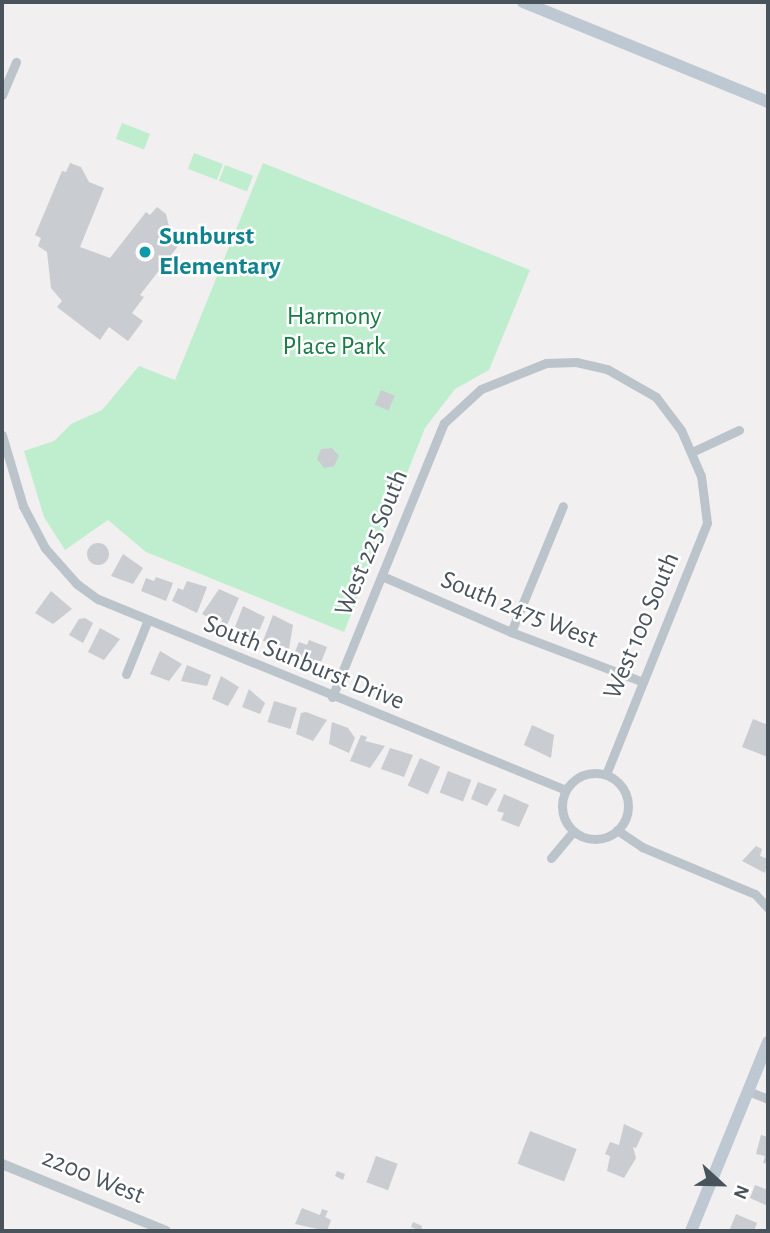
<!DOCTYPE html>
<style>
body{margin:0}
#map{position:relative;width:770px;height:1233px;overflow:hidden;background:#f1efef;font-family:"Alegreya Sans",sans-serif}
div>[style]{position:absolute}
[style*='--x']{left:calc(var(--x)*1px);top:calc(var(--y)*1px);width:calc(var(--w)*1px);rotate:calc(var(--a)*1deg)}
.green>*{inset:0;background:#bfeecf;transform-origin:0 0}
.building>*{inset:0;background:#c9ccd1;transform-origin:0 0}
.round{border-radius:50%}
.minor>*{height:9px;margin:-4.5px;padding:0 4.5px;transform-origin:4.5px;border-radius:4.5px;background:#bbc4cb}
.minor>.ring{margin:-4.5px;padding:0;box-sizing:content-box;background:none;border:9px solid #bbc4cb;border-radius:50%}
.tertiary>*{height:10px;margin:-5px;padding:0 5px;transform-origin:5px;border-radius:5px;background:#bbc4cb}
.secondary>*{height:12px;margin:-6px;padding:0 6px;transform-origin:6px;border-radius:6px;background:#bdc8d2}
.dots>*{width:19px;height:19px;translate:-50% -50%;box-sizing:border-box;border:4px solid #fff;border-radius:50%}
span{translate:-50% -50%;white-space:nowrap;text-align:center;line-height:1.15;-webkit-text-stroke:5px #fff;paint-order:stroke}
.culture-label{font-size:26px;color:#0d838f;font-weight:700}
.left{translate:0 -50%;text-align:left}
.park-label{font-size:26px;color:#1a7b47}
.street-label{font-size:26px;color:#48535c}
.frame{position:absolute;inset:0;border:4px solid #48535c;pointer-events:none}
.north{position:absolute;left:686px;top:1149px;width:70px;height:70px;-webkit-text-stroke:5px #fff;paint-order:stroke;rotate:112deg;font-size:19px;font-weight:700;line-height:28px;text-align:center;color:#48535c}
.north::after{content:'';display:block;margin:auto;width:24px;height:32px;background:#48535c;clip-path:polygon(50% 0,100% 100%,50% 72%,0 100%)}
</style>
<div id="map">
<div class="green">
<i style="left:122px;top:123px;width:30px;height:17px;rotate:21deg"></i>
<i style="left:194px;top:153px;width:31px;height:17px;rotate:21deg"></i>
<i style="clip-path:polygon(263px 163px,530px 270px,489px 370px,455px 389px,425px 428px,344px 632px,146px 552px,108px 520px,65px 550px,44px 517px,24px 451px,54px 441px,71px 424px,102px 410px,139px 366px,175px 380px)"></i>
<i style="left:225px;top:165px;width:30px;height:17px;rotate:21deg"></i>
</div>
<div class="building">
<i style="clip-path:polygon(70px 163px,81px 167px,89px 182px,104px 188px,80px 247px,110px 258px,146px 212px,150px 215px,157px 207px,166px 214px,170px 231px,182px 241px,140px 295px,144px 297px,132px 313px,143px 321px,128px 341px,109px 327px,100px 340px,57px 307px,62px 301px,51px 288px,47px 252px,38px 246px,41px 238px,35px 235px,62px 171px,66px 172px)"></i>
<i style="left:381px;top:390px;width:15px;height:16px;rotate:23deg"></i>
<i style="clip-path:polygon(332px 448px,339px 456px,334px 466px,324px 468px,317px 459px,321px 449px)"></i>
<i class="round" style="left:87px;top:543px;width:22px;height:22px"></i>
<i style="clip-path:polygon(123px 554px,143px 568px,133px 584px,111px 576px)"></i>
<i style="clip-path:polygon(156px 577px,173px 583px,166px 601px,141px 591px,146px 578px,154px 581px)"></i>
<i style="clip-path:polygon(187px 581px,207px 587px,197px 613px,172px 601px,178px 588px,183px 590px)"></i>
<i style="clip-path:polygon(219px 589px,239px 598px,227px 625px,221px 622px,223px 618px,217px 622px,202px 614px)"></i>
<i style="clip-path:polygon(51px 591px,72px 609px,53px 624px,35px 613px)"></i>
<i style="clip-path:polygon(243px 606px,265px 617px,256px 638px,235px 627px)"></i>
<i style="clip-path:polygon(273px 615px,293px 625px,289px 649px,263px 641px)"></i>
<i style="clip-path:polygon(85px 618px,93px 623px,83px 643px,69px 635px,79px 619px)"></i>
<i style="clip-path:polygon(100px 628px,120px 639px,104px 660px,88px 652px)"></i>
<i style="clip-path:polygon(309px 640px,327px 647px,320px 665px,294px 654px,299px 642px,307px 645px)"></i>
<i style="clip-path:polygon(160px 651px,182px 664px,169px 681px,150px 674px)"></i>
<i style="clip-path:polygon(187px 665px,211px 675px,207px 686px,181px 681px)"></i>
<i style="clip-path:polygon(221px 676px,239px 687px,228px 706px,212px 699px)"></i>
<i style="clip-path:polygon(249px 689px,265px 703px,260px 714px,242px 707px)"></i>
<i style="left:274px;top:701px;width:24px;height:22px;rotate:17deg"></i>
<i style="clip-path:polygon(306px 712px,327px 720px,313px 741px,296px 734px,301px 713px)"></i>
<i style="clip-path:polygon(753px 719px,768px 725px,768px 757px,742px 747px)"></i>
<i style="clip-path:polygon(332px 722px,348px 728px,355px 738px,349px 753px,329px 744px)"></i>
<i style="clip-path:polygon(532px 725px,554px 735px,551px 758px,524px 745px)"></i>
<i style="clip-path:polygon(361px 735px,367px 737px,365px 741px,385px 746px,370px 768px,350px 761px)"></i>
<i style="clip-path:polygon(390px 748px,413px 755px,404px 777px,381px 769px)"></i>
<i style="left:420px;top:758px;width:22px;height:30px;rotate:24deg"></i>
<i style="left:448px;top:771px;width:25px;height:23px;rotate:21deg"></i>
<i style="clip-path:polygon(478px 782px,497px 789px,487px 806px,471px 799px)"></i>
<i style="clip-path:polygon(504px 794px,529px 805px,519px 827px,501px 820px,504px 813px,497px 811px)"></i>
<i style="clip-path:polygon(756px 846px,762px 849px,760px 856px,768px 859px,765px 873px,742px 861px)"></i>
<i style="clip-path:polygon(624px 1124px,643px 1133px,636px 1148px,633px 1147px,636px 1158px,624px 1178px,607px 1171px,610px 1156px,605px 1154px,610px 1142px,619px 1145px)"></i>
<i style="left:530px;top:1131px;width:50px;height:35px;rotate:21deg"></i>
<i style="clip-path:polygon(761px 1135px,768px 1137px,768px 1164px,763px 1163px,765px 1156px,756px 1154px)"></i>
<i style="left:376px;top:1156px;width:23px;height:28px;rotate:20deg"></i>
<i style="clip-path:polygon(337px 1171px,345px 1174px,343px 1180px,335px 1176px)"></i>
<i style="clip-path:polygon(755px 1185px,768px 1190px,768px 1206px,750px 1198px)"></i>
<i style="clip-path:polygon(302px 1208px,320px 1215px,322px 1209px,328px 1211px,325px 1217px,331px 1220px,327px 1231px,295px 1224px)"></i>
<i style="clip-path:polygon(736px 1214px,757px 1223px,754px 1231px,730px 1229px)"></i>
<i style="clip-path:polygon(413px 1222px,422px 1226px,421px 1231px,411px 1227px)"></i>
</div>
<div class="minor">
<i style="--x:2;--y:95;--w:36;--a:-67"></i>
<i style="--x:2;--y:435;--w:74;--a:73.5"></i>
<i style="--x:23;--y:506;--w:47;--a:62.4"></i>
<i style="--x:45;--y:548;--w:48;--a:48.4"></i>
<i style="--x:77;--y:584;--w:26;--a:36"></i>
<i style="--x:98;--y:599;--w:505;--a:22.2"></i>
<i style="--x:692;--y:452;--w:52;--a:-25.1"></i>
<i style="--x:382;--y:576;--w:141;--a:23.5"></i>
<i style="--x:511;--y:632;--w:139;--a:20.7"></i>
<i style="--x:511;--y:632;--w:136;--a:-67.6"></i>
<i style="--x:126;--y:674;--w:56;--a:-68"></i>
<i style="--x:332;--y:697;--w:296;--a:-67.8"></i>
<i style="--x:444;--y:423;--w:50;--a:-42.6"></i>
<i style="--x:481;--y:389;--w:70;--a:-21.8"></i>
<i style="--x:546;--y:363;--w:30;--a:-2"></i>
<i style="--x:576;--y:362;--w:32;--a:13"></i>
<i style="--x:607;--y:369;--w:56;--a:29.7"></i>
<i style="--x:656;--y:397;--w:41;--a:52.9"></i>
<i style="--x:681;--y:430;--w:50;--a:66.5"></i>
<i style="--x:701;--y:476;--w:47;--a:82.7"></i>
<i style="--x:707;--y:523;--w:271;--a:111.9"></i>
<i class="ring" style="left:562px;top:773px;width:57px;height:57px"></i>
<i style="--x:617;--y:830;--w:30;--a:34"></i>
<i style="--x:642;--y:847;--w:122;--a:22.6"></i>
<i style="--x:755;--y:894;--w:19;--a:47"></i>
<i style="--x:551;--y:858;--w:35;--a:-50"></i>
<i style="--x:748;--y:1091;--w:22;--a:22"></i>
</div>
<div class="tertiary">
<i style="--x:2;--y:1164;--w:177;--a:22.2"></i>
</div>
<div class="secondary">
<i style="--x:523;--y:2;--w:265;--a:22.2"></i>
<i style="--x:691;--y:1231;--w:204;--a:-67.8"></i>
</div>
<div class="dots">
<i style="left:145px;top:252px;background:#0f9aa8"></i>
</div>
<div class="culture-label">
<span class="left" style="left:159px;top:252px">Sunburst<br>Elementary</span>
</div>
<div class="park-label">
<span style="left:334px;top:332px">Harmony<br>Place Park</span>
</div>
<div class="street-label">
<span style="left:372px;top:543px;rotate:-68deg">West 225 South</span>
<span style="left:519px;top:610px;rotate:22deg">South 2475 West</span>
<span style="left:642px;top:626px;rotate:-67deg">West 100 South</span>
<span style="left:304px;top:663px;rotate:22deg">South Sunburst Drive</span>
<span style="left:93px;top:1177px;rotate:22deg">2200 West</span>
</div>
<div class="frame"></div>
<div class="north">N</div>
</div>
